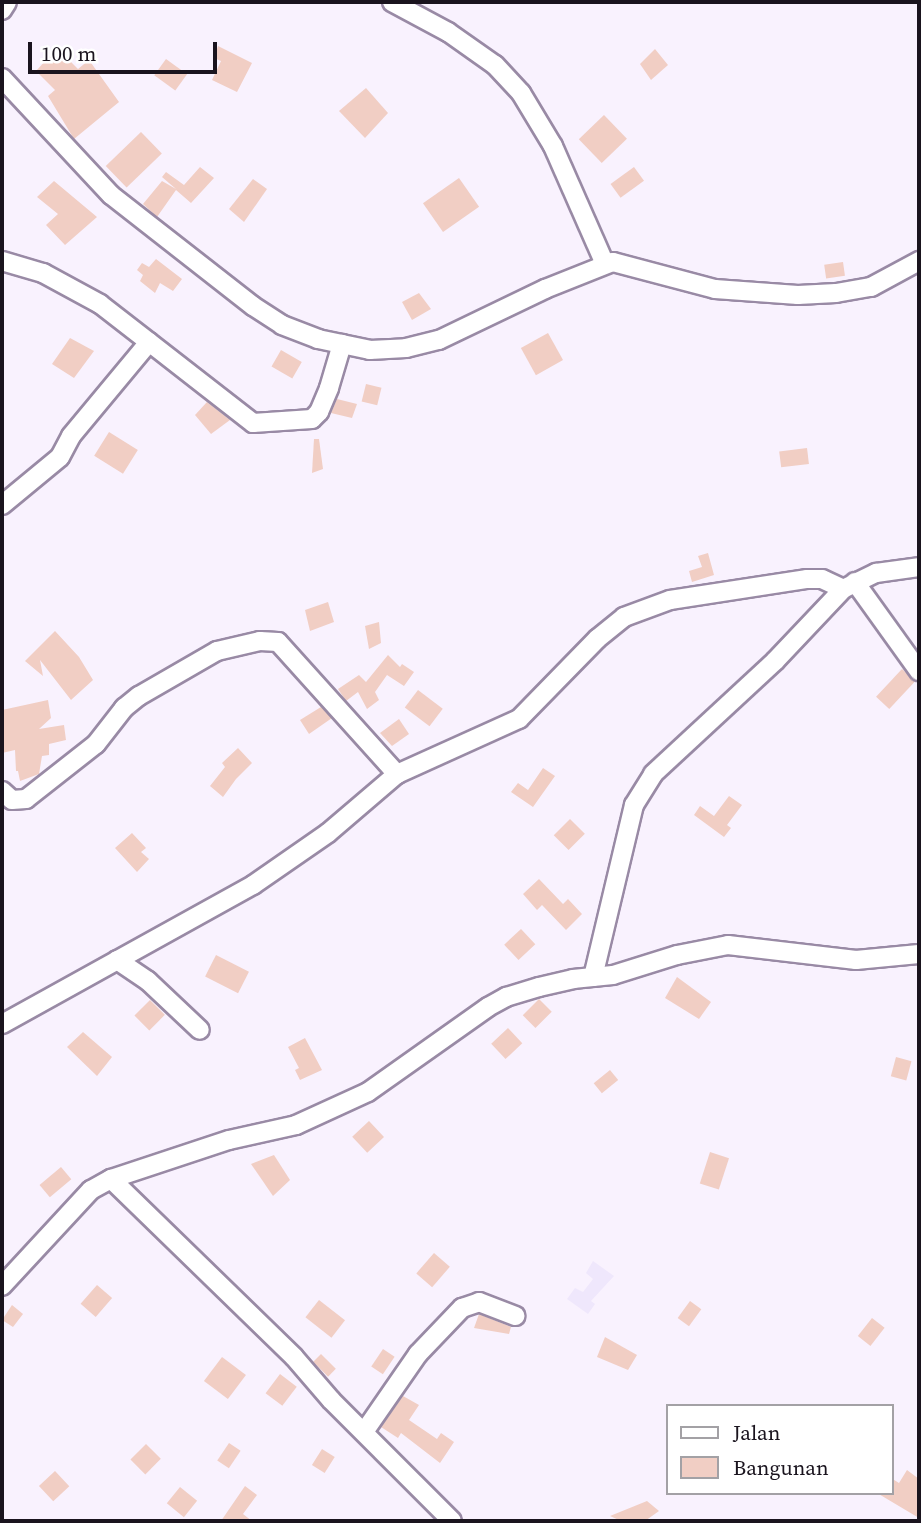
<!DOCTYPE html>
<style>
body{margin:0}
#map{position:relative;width:921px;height:1523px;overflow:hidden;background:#f9f2fe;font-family:"Source Serif 4",serif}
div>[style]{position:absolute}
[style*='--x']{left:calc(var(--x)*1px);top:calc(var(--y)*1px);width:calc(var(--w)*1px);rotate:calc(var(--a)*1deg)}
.education>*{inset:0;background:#efe7fc}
.building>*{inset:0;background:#f1cec4;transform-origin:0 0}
.roads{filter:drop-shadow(2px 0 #998aa5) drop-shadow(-2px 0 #998aa5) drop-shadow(0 2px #998aa5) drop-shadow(0 -2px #998aa5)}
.minor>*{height:18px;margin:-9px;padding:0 9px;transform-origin:9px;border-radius:9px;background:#fff}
span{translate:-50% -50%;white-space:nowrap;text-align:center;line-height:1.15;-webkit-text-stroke:5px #fff;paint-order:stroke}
.frame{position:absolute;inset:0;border:4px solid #1a141e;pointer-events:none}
.legend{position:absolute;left:666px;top:1404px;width:228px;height:91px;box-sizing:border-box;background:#fff;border:2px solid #a3a1a5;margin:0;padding:9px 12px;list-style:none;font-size:21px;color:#1a141e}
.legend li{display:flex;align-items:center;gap:14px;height:35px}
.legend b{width:35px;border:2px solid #a3a1a5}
.scale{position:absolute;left:28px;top:42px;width:189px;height:32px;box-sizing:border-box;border:4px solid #1a141e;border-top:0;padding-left:9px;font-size:21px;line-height:24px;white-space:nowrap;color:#1a141e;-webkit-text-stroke:5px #fff;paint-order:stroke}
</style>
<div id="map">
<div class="education">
<i style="clip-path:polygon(593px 1261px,614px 1276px,591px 1301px,595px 1304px,588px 1314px,567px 1299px,575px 1288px,583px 1292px,593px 1279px,586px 1273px)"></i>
</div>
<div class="building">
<i style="clip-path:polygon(218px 46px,252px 63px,237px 92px,212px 80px,221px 61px,214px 58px)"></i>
<i style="clip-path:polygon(57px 48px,78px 69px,89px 60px,119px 102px,74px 139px,48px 96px,55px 90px,36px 71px)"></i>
<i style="clip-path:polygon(655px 49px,668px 65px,651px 80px,640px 64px)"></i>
<i style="left:166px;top:59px;width:26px;height:20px;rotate:36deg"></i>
<i style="clip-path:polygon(366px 88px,388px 113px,365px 138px,339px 111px)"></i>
<i style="left:604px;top:115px;width:33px;height:35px;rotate:46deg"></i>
<i style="left:141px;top:132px;width:30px;height:49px;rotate:46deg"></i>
<i style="clip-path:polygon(200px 167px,214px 178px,191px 203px,176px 190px,157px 217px,143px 204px,162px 181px,176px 189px,162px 177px,166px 172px,184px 185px)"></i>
<i style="left:634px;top:167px;width:17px;height:29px;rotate:54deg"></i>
<i style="left:459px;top:178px;width:35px;height:44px;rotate:55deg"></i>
<i style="clip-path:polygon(253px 179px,267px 189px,244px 222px,229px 209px)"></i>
<i style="clip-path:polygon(54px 181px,97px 217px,65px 245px,46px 225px,58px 214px,37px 197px)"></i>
<i style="clip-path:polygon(156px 259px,182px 279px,173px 291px,160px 283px,155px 293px,140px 281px,143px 275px,137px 270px,142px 263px,149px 267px)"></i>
<i style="left:843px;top:262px;width:14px;height:19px;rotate:82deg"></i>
<i style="clip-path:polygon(419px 293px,431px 309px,412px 320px,402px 302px)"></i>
<i style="left:548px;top:333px;width:31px;height:31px;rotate:61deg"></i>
<i style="clip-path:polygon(70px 338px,94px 351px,74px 378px,52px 364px)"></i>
<i style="left:281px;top:350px;width:24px;height:19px;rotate:30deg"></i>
<i style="left:366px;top:384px;width:16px;height:18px;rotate:14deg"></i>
<i style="clip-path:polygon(337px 399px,357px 404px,352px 418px,331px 413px)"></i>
<i style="clip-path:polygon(207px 402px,230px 420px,211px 434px,195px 415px)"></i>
<i style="left:109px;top:432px;width:34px;height:28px;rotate:32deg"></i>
<i style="clip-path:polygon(314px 439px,319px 439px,323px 469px,312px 473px)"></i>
<i style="left:807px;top:448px;width:16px;height:28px;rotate:83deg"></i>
<i style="clip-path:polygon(708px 553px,714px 575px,692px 582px,689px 571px,702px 567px,698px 556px)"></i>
<i style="clip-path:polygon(328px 602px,334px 622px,310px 631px,305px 610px)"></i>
<i style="clip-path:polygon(379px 622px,381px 643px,369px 649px,365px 626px)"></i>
<i style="clip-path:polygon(55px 631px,79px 657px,93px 680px,71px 700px,40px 660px,43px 676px,25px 661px)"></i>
<i style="clip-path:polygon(388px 655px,400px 667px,402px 664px,414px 672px,404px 686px,387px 675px,375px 692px,379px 700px,367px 709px,358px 692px,346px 701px,338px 689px,359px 675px,366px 682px)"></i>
<i style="left:902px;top:669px;width:18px;height:38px;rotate:43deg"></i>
<i style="left:418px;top:690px;width:31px;height:22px;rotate:37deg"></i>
<i style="clip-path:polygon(48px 700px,51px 718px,39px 729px,64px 725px,66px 740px,49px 744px,49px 755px,42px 756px,39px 774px,20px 781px,18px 771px,16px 771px,15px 750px,2px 753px,2px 710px)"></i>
<i style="clip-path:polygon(321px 707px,332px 718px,309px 734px,300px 720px)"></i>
<i style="clip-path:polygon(399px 719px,409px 734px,392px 746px,380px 733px)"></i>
<i style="clip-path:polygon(238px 748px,252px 763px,236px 779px,223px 797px,210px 786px,225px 767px,222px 763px)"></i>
<i style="clip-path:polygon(543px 768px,555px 776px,533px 807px,511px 792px,518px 783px,528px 790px)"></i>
<i style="clip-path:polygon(729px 796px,742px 805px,727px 825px,731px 828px,724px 837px,694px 815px,700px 806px,714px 816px)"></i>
<i style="left:570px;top:819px;width:21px;height:23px;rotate:45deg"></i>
<i style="clip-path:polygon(132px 833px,146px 848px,141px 852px,149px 859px,137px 872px,115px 848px)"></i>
<i style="clip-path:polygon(539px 879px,563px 904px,568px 899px,582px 914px,566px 930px,542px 905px,537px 910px,523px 894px)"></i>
<i style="left:521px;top:929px;width:21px;height:23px;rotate:47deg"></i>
<i style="left:216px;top:955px;width:37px;height:24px;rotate:27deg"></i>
<i style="clip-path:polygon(677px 977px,711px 1002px,699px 1019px,665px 998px)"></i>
<i style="left:539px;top:999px;width:18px;height:23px;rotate:45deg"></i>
<i style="left:150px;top:1000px;width:21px;height:22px;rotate:45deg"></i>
<i style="left:508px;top:1028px;width:21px;height:23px;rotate:47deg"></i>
<i style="clip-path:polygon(83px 1032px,112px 1057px,97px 1076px,67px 1047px)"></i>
<i style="clip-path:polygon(305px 1038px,322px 1070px,300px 1080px,295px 1070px,299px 1068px,288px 1047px)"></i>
<i style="left:896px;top:1057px;width:16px;height:20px;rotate:15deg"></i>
<i style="left:610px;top:1070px;width:13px;height:21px;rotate:51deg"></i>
<i style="left:369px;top:1121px;width:22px;height:23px;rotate:47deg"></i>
<i style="left:710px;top:1152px;width:20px;height:33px;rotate:18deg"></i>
<i style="clip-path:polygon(274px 1155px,290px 1180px,273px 1196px,251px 1164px)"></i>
<i style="left:61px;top:1167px;width:16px;height:28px;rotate:50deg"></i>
<i style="left:434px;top:1253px;width:21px;height:27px;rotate:41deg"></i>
<i style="left:97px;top:1285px;width:20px;height:25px;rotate:41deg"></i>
<i style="left:319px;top:1300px;width:33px;height:22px;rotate:38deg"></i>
<i style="left:690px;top:1301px;width:14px;height:21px;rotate:36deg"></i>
<i style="clip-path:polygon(12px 1305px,23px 1314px,13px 1327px,2px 1320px)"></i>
<i style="clip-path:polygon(479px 1314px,511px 1327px,509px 1334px,474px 1328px)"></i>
<i style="left:872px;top:1318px;width:16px;height:23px;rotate:38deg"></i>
<i style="clip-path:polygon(605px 1337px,637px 1355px,628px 1370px,597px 1357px)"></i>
<i style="left:383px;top:1349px;width:14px;height:21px;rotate:34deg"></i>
<i style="left:321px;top:1354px;width:21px;height:11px;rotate:45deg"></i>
<i style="left:222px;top:1357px;width:30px;height:30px;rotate:37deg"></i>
<i style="left:280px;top:1374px;width:21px;height:24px;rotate:37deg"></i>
<i style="clip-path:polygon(403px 1396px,419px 1405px,409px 1420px,437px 1439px,441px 1433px,454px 1442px,440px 1463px,401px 1433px,398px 1438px,381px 1427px)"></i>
<i style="left:229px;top:1443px;width:14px;height:21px;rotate:34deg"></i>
<i style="left:146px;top:1444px;width:21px;height:22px;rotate:45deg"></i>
<i style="left:322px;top:1449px;width:15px;height:19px;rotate:32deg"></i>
<i style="clip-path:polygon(907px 1470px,919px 1479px,919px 1518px,877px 1493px,891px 1493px,891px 1478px,899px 1483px)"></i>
<i style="left:55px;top:1471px;width:21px;height:22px;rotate:47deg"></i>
<i style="clip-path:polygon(245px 1486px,257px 1495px,243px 1514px,252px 1521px,221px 1521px)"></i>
<i style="left:180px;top:1487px;width:22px;height:21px;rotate:39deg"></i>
<i style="clip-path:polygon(647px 1501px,659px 1511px,645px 1521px,621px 1521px,610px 1516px)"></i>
</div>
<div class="roads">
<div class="minor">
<i style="--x:392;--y:2;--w:64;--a:28.2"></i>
<i style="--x:448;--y:32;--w:57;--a:35.1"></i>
<i style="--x:495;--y:65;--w:38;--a:47"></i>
<i style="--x:521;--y:93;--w:62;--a:58.9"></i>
<i style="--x:553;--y:146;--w:129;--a:66.2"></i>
<i style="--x:2;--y:10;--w:9;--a:-58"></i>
<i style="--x:2;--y:78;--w:160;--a:47"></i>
<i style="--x:111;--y:195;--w:180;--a:38"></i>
<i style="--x:253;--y:306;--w:35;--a:33"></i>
<i style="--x:282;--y:325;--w:39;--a:21"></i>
<i style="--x:318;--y:339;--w:53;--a:11.9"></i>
<i style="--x:370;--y:350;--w:36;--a:-3"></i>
<i style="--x:406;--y:348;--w:34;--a:-14"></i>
<i style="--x:439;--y:340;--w:118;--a:-25.7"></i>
<i style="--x:545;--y:289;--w:73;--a:-21.7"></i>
<i style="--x:613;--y:262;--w:106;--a:14.8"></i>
<i style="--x:715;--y:289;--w:83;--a:4.1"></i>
<i style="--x:798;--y:295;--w:38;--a:-3"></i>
<i style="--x:836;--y:293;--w:36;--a:-10"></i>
<i style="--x:871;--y:287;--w:55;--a:-28.4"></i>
<i style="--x:2;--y:261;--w:43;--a:16.3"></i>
<i style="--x:43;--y:273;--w:65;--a:28.5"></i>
<i style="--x:100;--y:304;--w:62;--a:37.8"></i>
<i style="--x:2;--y:505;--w:75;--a:-39.6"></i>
<i style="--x:60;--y:457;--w:24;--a:-62"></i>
<i style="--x:71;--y:436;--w:122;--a:-50.3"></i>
<i style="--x:149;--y:342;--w:132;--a:37.9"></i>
<i style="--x:253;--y:423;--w:59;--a:-3.9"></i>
<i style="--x:312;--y:419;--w:10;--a:-45"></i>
<i style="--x:319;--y:412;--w:26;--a:-67"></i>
<i style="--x:329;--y:388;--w:46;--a:-73.5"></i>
<i style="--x:855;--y:582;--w:110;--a:54.3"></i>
<i style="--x:397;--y:774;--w:134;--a:-24.3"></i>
<i style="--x:519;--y:719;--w:112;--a:-45.7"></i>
<i style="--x:597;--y:639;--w:35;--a:-39"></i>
<i style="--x:624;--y:617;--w:49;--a:-20.3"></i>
<i style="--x:670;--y:600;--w:139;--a:-8.7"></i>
<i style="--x:807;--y:579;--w:15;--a:0"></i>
<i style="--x:822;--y:579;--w:23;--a:25"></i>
<i style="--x:2;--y:791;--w:13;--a:42"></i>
<i style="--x:12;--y:800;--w:14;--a:-4"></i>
<i style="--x:26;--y:799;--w:89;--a:-38.2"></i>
<i style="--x:96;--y:744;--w:46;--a:-52.1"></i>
<i style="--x:124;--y:708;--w:19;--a:-39"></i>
<i style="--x:139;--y:696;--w:90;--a:-30"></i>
<i style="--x:217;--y:651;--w:44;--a:-13.1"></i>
<i style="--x:260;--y:641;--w:18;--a:3"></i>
<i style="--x:278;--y:642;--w:178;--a:48"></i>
<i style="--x:397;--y:774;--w:91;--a:139.5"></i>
<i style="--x:328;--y:833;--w:91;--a:145.3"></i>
<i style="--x:253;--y:885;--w:287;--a:151"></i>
<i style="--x:117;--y:960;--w:37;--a:34"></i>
<i style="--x:148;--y:981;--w:71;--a:43.3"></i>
<i style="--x:593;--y:977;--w:177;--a:-76.6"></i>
<i style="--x:634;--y:805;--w:36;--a:-58"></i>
<i style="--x:653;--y:774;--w:166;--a:-42.8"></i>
<i style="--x:775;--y:661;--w:99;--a:-46.6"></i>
<i style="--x:843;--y:589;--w:37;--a:-26"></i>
<i style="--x:876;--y:573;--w:43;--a:-7.9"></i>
<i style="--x:111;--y:1179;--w:124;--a:-18.3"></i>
<i style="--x:229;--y:1140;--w:69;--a:-12.6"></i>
<i style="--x:296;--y:1125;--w:79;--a:-24.6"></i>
<i style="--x:368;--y:1092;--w:147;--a:-35.3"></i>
<i style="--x:488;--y:1007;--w:21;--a:-29"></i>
<i style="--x:506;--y:997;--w:34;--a:-17"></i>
<i style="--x:539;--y:987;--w:35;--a:-13"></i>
<i style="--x:573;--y:979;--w:40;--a:-5.7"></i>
<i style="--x:613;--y:975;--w:67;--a:-17.4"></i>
<i style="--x:677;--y:955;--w:52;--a:-11.1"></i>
<i style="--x:728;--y:945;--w:129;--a:6.7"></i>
<i style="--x:856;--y:960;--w:63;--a:-5.4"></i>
<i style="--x:2;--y:1286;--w:131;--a:-47.2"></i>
<i style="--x:91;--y:1190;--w:23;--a:-29"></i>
<i style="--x:111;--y:1179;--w:255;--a:44.2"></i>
<i style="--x:294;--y:1357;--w:57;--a:49.3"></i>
<i style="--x:331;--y:1400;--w:171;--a:45"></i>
<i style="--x:364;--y:1432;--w:95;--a:-55.3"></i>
<i style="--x:418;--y:1354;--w:64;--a:-46.3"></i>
<i style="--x:462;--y:1308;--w:18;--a:-19"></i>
<i style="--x:479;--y:1302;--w:39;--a:21"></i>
</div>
</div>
<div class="frame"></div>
<ul class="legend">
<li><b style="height:9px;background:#fff"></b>Jalan</li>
<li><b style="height:19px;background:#f1cec4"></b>Bangunan</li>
</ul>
<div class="scale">100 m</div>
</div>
